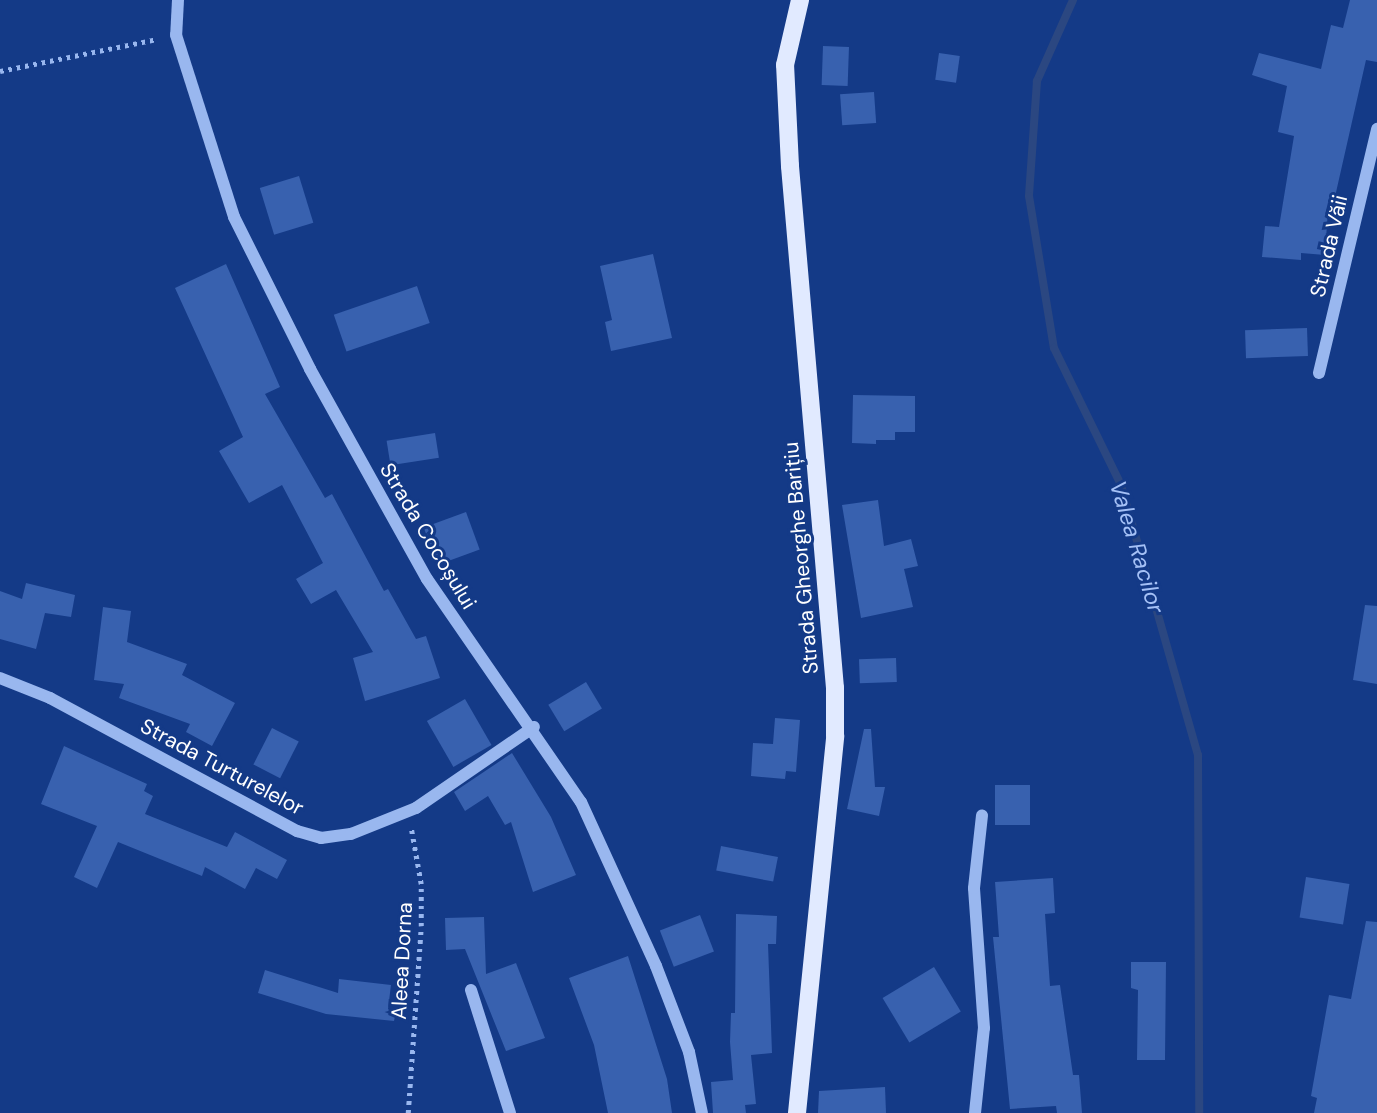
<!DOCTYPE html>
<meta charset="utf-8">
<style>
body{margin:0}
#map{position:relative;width:1377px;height:1113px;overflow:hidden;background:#143a87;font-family:"DM Sans",sans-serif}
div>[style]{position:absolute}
.stream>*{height:8px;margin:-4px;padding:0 4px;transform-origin:4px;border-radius:4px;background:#2b4781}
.building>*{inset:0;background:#3861af;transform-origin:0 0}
.path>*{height:4.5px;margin-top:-2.25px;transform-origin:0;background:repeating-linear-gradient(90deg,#99b7ef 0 3.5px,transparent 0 8.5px)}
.minor>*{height:12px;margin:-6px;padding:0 6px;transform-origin:6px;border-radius:6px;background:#99b7ef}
.major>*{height:18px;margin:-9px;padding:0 9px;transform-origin:9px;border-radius:9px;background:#e1eaff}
span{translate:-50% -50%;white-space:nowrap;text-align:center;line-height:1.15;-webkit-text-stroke:6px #143a87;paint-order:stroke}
.street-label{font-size:21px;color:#fff}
.water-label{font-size:23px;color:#a5c1f6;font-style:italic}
</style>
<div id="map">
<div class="stream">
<div style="left:1073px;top:0;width:89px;rotate:114deg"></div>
<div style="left:1037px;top:81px;width:115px;rotate:94deg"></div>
<div style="left:1029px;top:196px;width:154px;rotate:80.7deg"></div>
<div style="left:1054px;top:348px;width:153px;rotate:63.9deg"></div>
<div style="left:1121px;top:485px;width:281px;rotate:74.1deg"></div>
<div style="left:1198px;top:755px;width:358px;rotate:89.8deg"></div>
</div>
<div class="building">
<div style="clip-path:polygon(1350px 0,1377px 0,1377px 62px,1366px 60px,1332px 210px,1328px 209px,1325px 255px,1301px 253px,1301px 260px,1262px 257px,1265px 226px,1279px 227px,1294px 136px,1278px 132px,1287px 86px,1252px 75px,1259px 53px,1321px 69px,1331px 25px,1343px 28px)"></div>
<div style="left:823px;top:46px;width:26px;height:39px;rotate:2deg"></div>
<div style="left:939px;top:53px;width:21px;height:27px;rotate:8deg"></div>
<div style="left:874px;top:92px;width:31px;height:34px;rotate:86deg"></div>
<div style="left:299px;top:176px;width:49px;height:41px;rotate:73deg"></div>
<div style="clip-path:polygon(653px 254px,672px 338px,611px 351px,605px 322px,612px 320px,600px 266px)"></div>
<div style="clip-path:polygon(226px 264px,280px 387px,265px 394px,325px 498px,332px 494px,384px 591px,388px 589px,416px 639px,426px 636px,440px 678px,365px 701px,353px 658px,373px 652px,336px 590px,311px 604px,296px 579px,323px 563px,282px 485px,249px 503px,219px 451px,243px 437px,175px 288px)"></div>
<div style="left:417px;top:286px;width:39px;height:88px;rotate:71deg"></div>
<div style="left:1307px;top:328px;width:28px;height:62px;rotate:88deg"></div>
<div style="clip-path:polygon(853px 395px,915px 396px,915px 432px,895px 432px,895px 440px,876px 440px,876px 444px,852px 443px)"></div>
<div style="left:435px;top:433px;width:25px;height:49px;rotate:81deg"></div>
<div style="clip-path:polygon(878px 500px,884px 546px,911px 539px,918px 566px,904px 569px,913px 607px,861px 618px,842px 505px)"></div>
<div style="left:466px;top:512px;width:40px;height:45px;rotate:70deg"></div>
<div style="clip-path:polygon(26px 583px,75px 595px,71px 617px,45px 613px,36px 649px,0 639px,0 591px,22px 599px)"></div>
<div style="clip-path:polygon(1365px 605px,1377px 606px,1377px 684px,1353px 680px)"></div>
<div style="clip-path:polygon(103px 607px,131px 611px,127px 642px,187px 664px,182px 675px,235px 703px,212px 746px,186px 732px,190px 724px,119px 698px,124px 684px,94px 680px)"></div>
<div style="left:896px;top:658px;width:24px;height:37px;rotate:88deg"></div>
<div style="left:586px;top:682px;width:31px;height:44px;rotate:59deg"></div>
<div style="left:465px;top:699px;width:53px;height:44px;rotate:60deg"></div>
<div style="clip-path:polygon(775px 718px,800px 720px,796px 772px,786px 771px,785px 779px,751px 776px,753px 743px,773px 744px)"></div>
<div style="left:272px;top:728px;width:30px;height:41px;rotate:27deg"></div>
<div style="clip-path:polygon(864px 729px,871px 729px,875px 787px,885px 787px,879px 816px,847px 809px)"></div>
<div style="clip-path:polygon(64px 746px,147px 784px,144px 791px,153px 796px,145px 814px,227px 847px,235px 832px,287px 860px,277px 879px,256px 868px,245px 889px,205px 867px,202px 876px,118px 842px,97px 888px,74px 877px,97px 826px,41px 804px)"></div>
<div style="clip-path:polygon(512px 753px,551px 817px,576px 875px,533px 892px,511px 822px,505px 825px,488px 796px,465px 811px,454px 792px)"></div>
<div style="left:1030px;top:785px;width:40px;height:35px;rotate:90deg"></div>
<div style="left:721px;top:846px;width:58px;height:25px;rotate:11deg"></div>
<div style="left:1306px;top:877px;width:44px;height:41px;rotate:9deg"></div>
<div style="clip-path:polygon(1053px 878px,1055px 913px,1045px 914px,1050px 986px,1060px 985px,1073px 1075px,1079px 1075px,1082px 1113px,1057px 1113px,1056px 1106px,1010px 1109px,993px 937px,999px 937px,995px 882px)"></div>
<div style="clip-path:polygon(736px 914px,777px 916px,776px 944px,768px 944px,772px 1053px,751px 1055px,756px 1104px,745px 1105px,746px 1113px,713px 1113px,711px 1082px,733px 1080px,730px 1042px,731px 1013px,735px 1013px)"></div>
<div style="left:700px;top:915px;width:39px;height:43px;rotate:69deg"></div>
<div style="clip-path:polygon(484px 917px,486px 974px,516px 963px,545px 1038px,506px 1051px,465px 949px,446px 950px,445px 918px)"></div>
<div style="clip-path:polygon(1366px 921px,1377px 922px,1377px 1113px,1314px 1113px,1317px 1098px,1311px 1096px,1329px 995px,1351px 999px)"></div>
<div style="clip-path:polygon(628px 956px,667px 1079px,672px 1113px,608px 1113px,594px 1045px,569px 978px)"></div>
<div style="clip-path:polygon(1131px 962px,1166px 962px,1165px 1060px,1137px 1060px,1138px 990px,1131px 988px)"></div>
<div style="left:934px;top:967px;width:52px;height:60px;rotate:59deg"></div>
<div style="clip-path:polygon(265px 970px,338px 993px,339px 979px,391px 985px,388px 1009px,396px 1011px,394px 1021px,326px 1014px,258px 993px)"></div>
<div style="clip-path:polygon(885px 1087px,886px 1113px,818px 1113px,819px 1091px)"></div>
</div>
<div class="path">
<div style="left:0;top:71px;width:160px;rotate:-11.5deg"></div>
<div style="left:408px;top:1113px;width:187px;rotate:-86deg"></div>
<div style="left:421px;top:926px;width:42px;rotate:-90deg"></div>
<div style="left:421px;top:884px;width:57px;rotate:-100.1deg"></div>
</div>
<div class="minor">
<div style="left:178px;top:0;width:35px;rotate:93deg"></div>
<div style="left:176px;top:35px;width:191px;rotate:72.3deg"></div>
<div style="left:234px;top:217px;width:170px;rotate:63.4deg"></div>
<div style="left:310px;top:369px;width:240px;rotate:60.9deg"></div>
<div style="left:427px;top:579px;width:271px;rotate:55.4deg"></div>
<div style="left:581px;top:802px;width:180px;rotate:65.4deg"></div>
<div style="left:656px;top:966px;width:92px;rotate:69deg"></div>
<div style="left:689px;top:1052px;width:62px;rotate:78deg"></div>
<div style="left:1319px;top:373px;width:251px;rotate:-76.6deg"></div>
<div style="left:0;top:678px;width:54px;rotate:21.8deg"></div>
<div style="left:50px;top:698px;width:281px;rotate:28.3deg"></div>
<div style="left:297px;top:831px;width:25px;rotate:16deg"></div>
<div style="left:321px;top:838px;width:30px;rotate:-8deg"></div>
<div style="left:351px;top:834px;width:70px;rotate:-21.8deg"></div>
<div style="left:416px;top:808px;width:143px;rotate:-34.5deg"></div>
<div style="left:471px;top:990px;width:129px;rotate:72.4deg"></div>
<div style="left:975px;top:1113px;width:85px;rotate:-84deg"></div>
<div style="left:984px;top:1028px;width:140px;rotate:-94.1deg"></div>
<div style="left:974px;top:888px;width:73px;rotate:-83.7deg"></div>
</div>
<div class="major">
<div style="left:797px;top:1113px;width:379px;rotate:-84.2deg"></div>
<div style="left:835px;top:736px;width:48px;rotate:-90deg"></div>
<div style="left:835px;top:688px;width:524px;rotate:-94.93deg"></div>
<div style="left:790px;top:166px;width:101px;rotate:-92.8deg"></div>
<div style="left:785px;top:65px;width:67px;rotate:-77deg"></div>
</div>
<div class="street-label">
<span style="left:1329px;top:246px;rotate:-77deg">Strada Văii</span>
<span style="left:428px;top:536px;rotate:59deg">Strada Cocoșului</span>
<span style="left:801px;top:558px;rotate:-95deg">Strada Gheorghe Barițiu</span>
<span style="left:222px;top:767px;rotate:28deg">Strada Turturelelor</span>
<span style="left:402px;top:961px;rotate:-87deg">Aleea Dorna</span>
</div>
<div class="water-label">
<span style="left:1137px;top:547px;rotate:73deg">Valea Racilor</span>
</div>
</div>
